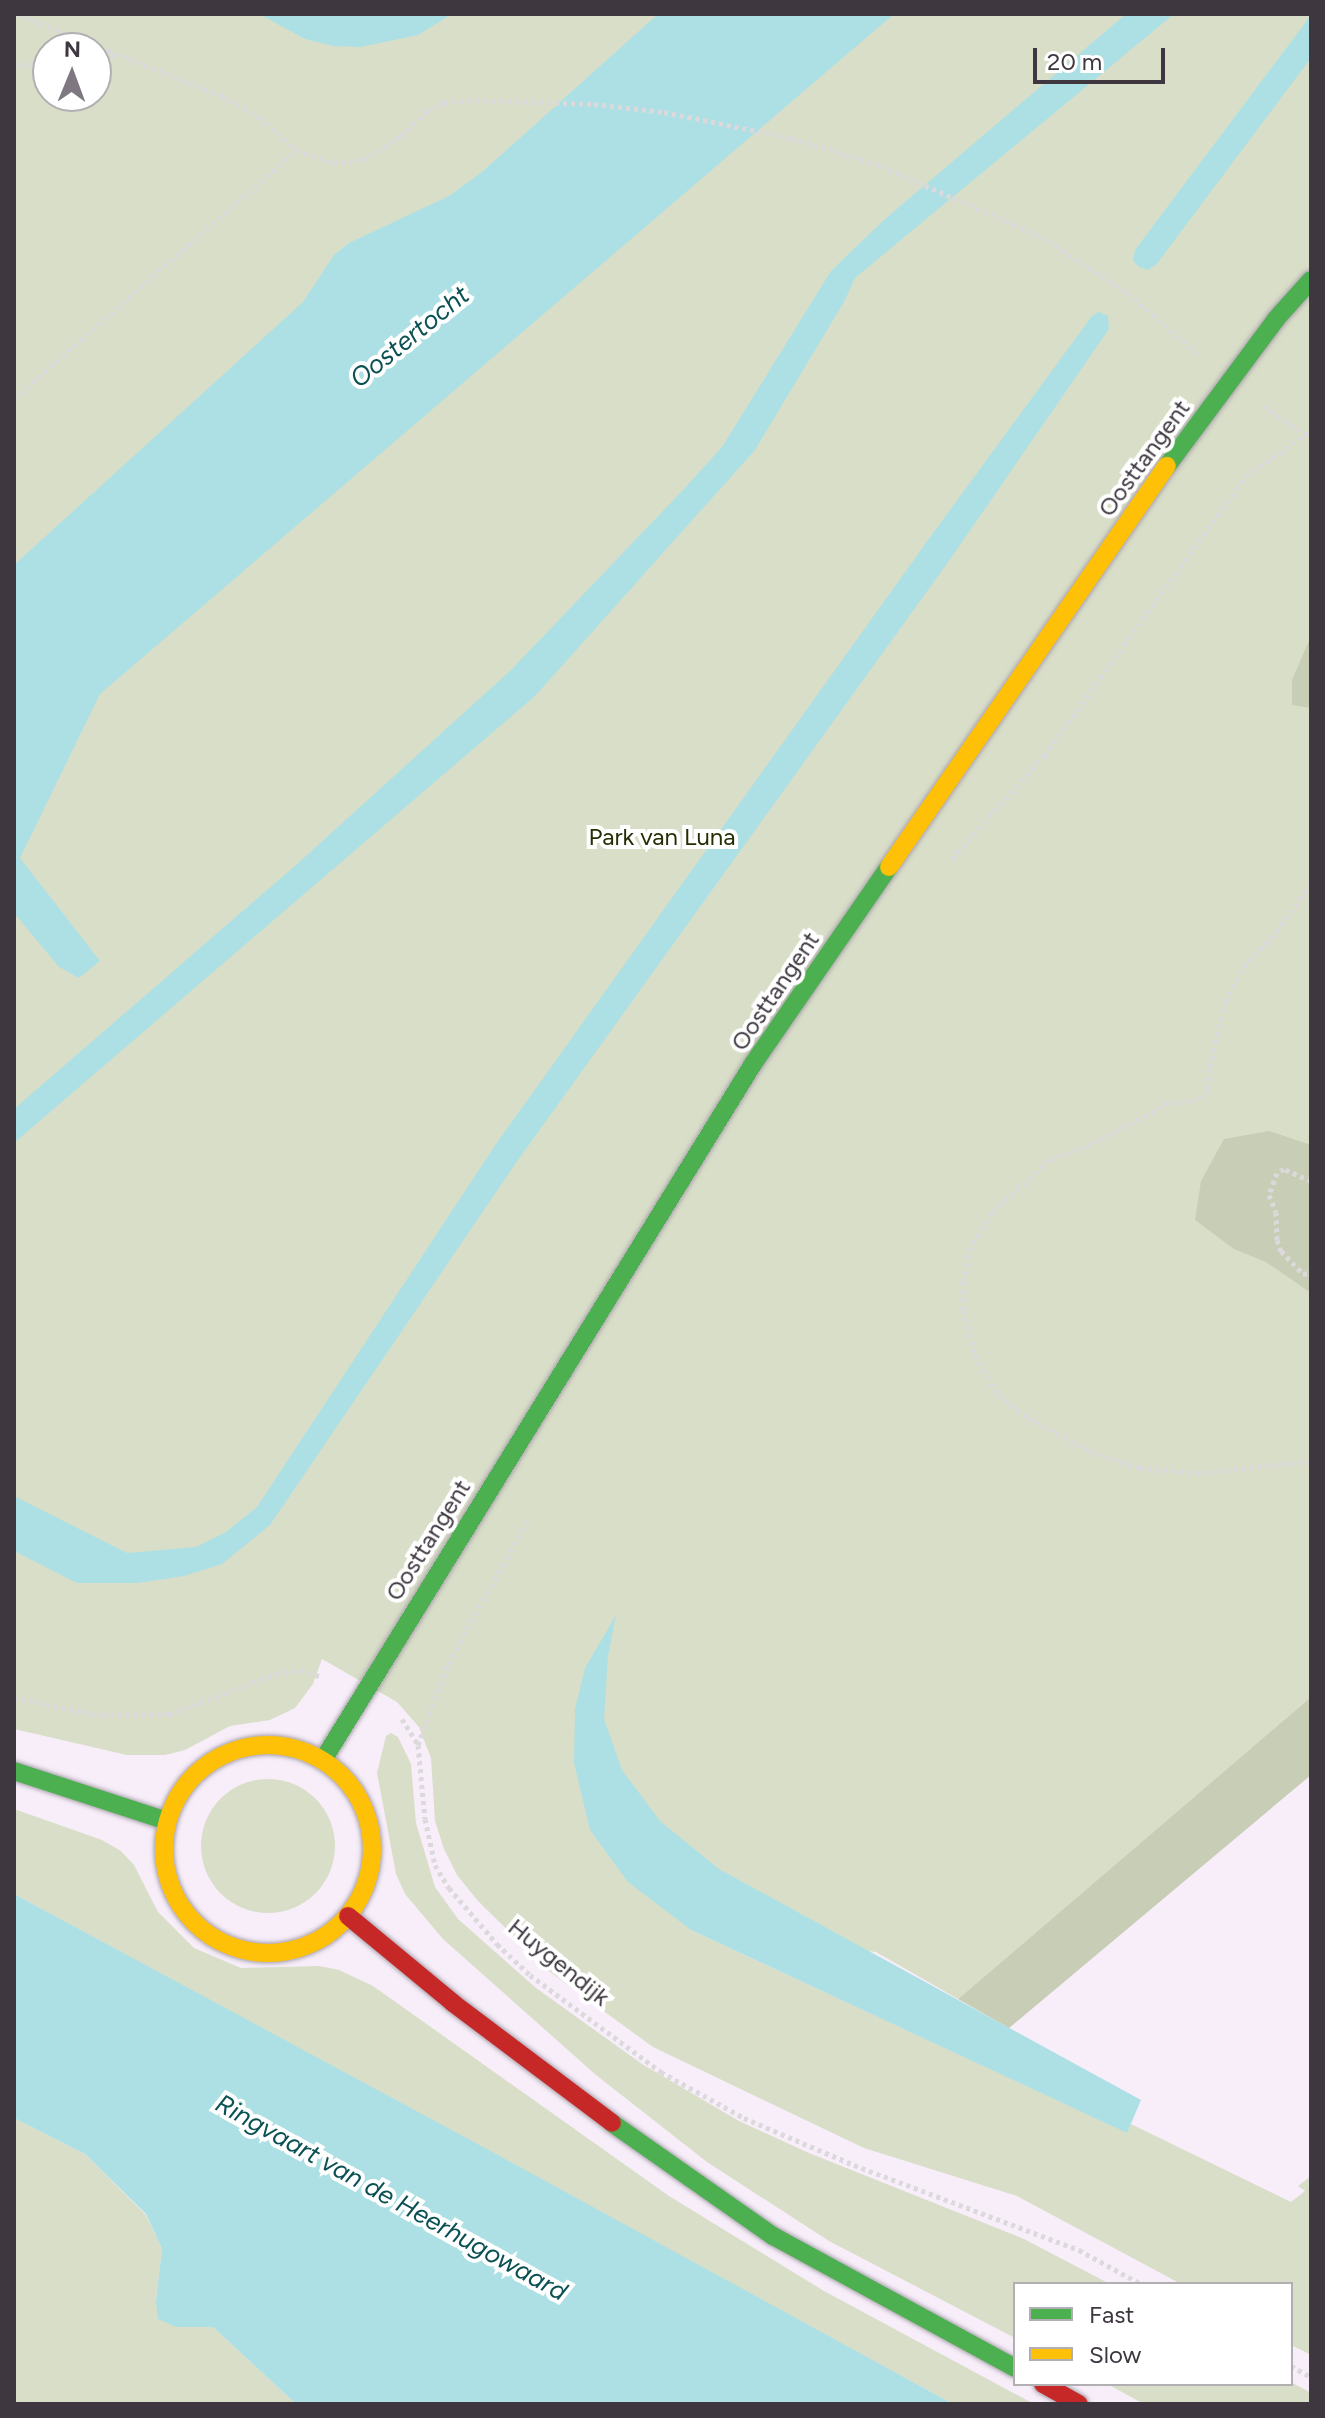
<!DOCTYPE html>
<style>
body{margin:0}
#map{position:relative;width:1325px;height:2418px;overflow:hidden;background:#f7eefa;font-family:Figtree,sans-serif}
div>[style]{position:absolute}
.green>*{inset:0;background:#d9dec8}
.round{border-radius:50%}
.forest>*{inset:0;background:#c8ceb5}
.water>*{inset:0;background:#ade0e4}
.path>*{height:5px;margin-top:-2.5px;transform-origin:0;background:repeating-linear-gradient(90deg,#dbd9db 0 4px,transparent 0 8px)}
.roads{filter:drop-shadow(0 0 2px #aba4ad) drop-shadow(0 0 2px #aba4ad)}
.fast>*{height:18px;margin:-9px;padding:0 9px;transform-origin:9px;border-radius:9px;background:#4caf50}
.slow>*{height:18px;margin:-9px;padding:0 9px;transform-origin:9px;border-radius:9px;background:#ffc107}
.slow>.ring{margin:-9px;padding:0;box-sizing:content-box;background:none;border:18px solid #ffc107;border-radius:50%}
.jam>*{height:18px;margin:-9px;padding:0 9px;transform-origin:9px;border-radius:9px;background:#c62828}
span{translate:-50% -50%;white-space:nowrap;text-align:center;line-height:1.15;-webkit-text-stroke:8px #fff;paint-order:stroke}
.street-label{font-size:24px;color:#3e3740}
.park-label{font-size:24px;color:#242e04}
.water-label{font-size:26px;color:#0b5153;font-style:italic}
.frame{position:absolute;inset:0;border:16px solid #3e3740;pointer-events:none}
.legend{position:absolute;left:1013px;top:2282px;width:280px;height:104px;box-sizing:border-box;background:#fff;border:2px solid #b2afb3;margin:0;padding:10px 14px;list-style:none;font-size:24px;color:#3e3740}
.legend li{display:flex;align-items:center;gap:16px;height:40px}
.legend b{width:40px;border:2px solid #b2afb3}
.north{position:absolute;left:32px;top:32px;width:80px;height:80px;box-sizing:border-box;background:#fff;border:2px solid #b2afb3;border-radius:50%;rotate:1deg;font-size:22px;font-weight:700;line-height:32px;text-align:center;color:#3e3740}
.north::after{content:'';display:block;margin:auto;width:28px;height:36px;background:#7f7781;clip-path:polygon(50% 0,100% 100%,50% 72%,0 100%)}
.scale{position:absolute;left:1033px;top:48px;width:132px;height:36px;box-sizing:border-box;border:4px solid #3e3740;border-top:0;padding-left:10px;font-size:24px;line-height:28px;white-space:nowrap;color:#3e3740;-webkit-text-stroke:6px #fff;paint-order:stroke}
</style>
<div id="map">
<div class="green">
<div style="clip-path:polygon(evenodd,14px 14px,1311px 14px,1311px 1697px,958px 1999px,876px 1952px,691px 1930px,1126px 2132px,1131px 2124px,1291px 2202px,1305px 2191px,1298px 2186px,1311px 2176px,1311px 2355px,1291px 2345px,1291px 2284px,1181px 2284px,1017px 2196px,864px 2148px,653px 2047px,550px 1972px,478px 1901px,457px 1875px,444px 1849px,435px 1821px,431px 1758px,419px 1727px,397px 1702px,322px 1659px,313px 1684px,295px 1708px,270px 1720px,230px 1726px,185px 1750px,165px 1755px,127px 1755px,14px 1729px,14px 14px,48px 48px,96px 48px,96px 96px,48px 96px,48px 48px)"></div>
<div style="clip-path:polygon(391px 1733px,398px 1737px,411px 1764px,416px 1823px,435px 1887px,458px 1919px,536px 1988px,642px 2064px,739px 2121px,809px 2153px,1024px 2239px,1110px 2284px,1015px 2284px,1015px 2338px,829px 2241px,707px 2162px,596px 2075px,443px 1939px,405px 1894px,396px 1874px,377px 1773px,386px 1736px)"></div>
<div class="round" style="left:201px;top:1779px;width:134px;height:134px"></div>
<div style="clip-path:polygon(14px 1809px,102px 1840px,121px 1851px,134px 1865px,158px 1912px,194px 1948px,241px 1968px,320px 1966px,339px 1970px,373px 1986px,669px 2196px,824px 2291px,1034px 2404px,953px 2404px,14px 1894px)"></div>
<div style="clip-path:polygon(14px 2118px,85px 2154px,146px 2215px,162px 2249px,156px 2301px,177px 2327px,213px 2327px,296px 2404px,14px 2404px)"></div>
<div style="clip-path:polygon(1291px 2382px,1311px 2393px,1311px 2404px,1144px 2404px,1107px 2384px)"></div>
</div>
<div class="forest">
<div style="clip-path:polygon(1311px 636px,1311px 708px,1292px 705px,1292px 680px)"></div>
<div style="clip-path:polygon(1269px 1131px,1311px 1145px,1311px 1293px,1266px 1262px,1234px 1249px,1195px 1220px,1201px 1181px,1224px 1139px)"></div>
<div style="clip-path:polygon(1311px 1697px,1311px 1775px,1009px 2028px,958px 1999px)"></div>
</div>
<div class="water">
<div style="clip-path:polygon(259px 14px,452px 14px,418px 35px,361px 47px,333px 46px,305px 39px)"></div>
<div style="clip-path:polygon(658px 14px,894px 14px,100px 694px,20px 858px,100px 961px,79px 978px,59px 967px,14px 913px,14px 565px,303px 302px,334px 255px,349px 243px,449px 196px,482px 172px)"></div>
<div style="clip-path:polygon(1126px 14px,1174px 14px,855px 278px,844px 302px,755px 450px,535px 696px,14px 1143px,14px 1109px,296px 865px,511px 670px,684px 489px,722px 447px,831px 271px,885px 219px)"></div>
<div style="clip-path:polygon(1311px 15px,1311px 58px,1156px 265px,1148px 270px,1139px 267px,1133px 261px,1135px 250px)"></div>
<div style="clip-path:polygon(1099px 312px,1108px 316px,1109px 329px,951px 558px,518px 1160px,270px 1525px,222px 1564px,184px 1576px,138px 1583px,77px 1583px,14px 1551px,14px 1496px,127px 1553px,196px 1547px,226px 1532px,257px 1507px,496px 1144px,928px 540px,1092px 316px)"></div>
<div style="clip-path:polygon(616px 1615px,608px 1656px,604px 1719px,622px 1770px,660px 1821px,719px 1869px,1141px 2100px,1127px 2133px,691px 1930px,628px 1882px,590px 1830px,574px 1763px,575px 1709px,585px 1668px)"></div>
<div style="clip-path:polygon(14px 1894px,485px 2148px,953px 2404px,296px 2404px,213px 2327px,176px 2327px,158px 2319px,156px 2301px,162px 2249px,146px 2214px,85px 2154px,14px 2118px)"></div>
</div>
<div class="path">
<div style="left:18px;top:14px;width:220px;rotate:21.9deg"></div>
<div style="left:222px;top:96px;width:43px;rotate:29.6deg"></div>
<div style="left:259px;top:117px;width:50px;rotate:41.7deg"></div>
<div style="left:296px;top:150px;width:39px;rotate:19deg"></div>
<div style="left:333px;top:163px;width:30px;rotate:-6deg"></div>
<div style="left:363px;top:160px;width:45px;rotate:-32.3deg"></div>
<div style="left:401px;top:136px;width:36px;rotate:-44deg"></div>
<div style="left:427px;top:111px;width:19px;rotate:-25deg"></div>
<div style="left:444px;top:103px;width:23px;rotate:-7deg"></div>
<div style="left:467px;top:100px;width:127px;rotate:1.8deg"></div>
<div style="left:594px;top:104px;width:70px;rotate:6.5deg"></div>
<div style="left:664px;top:112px;width:130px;rotate:11.6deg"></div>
<div style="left:791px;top:138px;width:94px;rotate:17.3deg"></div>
<div style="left:881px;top:166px;width:175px;rotate:23.9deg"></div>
<div style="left:1041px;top:237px;width:103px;rotate:32.8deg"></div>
<div style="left:1128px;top:293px;width:91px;rotate:41.4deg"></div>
<div style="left:96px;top:58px;width:23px;rotate:-7deg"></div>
<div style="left:14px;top:66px;width:34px;rotate:-5deg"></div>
<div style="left:14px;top:399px;width:376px;rotate:-41.4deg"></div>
<div style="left:1264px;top:406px;width:57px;rotate:34.2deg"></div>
<div style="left:952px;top:859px;width:138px;rotate:-48.2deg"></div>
<div style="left:1044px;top:756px;width:345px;rotate:-54.2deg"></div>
<div style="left:1246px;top:476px;width:79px;rotate:-34.7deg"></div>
<div style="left:1311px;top:883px;width:65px;rotate:124.9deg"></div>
<div style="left:1274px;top:936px;width:39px;rotate:136deg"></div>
<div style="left:1246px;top:963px;width:43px;rotate:117.8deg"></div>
<div style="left:1226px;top:1001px;width:70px;rotate:104deg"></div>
<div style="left:1209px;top:1069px;width:22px;rotate:93deg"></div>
<div style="left:1208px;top:1091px;width:17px;rotate:147deg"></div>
<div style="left:1194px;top:1100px;width:26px;rotate:173deg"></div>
<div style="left:1168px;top:1103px;width:86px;rotate:151.7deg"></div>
<div style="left:1092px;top:1144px;width:46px;rotate:159.6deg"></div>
<div style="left:1049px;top:1160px;width:78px;rotate:137.1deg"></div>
<div style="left:992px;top:1213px;width:40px;rotate:122deg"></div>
<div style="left:971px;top:1247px;width:36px;rotate:103deg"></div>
<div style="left:963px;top:1282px;width:28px;rotate:90deg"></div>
<div style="left:963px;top:1310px;width:47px;rotate:75.1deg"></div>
<div style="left:975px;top:1355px;width:46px;rotate:60.1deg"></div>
<div style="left:998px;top:1395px;width:38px;rotate:37deg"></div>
<div style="left:1028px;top:1418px;width:70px;rotate:28deg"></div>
<div style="left:1090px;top:1451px;width:52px;rotate:19.1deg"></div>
<div style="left:1139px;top:1468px;width:63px;rotate:4.5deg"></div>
<div style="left:1202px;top:1473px;width:110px;rotate:-6.3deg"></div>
<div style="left:1311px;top:1181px;width:30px;rotate:-156deg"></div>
<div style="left:1284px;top:1169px;width:8px;rotate:150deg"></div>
<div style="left:1277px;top:1173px;width:23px;rotate:110deg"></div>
<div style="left:1269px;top:1195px;width:18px;rotate:68deg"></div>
<div style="left:1276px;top:1212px;width:28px;rotate:88deg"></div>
<div style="left:1277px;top:1240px;width:12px;rotate:70deg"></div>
<div style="left:1281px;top:1251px;width:32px;rotate:46deg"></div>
<div style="left:1303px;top:1274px;width:8px;rotate:-7deg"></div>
<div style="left:14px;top:1698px;width:89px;rotate:11.1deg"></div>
<div style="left:101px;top:1715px;width:69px;rotate:-0.8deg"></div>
<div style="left:170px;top:1714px;width:113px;rotate:-20.7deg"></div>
<div style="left:276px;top:1674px;width:24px;rotate:-9deg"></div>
<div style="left:300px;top:1670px;width:23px;rotate:18deg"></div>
<div style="left:402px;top:1719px;width:31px;rotate:58deg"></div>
<div style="left:418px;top:1745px;width:74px;rotate:84.6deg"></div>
<div style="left:425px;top:1819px;width:47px;rotate:77.7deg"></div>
<div style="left:435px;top:1865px;width:27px;rotate:59deg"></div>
<div style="left:449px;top:1888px;width:74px;rotate:49.4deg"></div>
<div style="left:497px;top:1944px;width:45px;rotate:43.2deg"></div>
<div style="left:530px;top:1975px;width:163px;rotate:36.5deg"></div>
<div style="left:661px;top:2072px;width:95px;rotate:29deg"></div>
<div style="left:744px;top:2118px;width:120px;rotate:23.1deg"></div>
<div style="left:854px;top:2165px;width:241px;rotate:20.7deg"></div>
<div style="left:1079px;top:2250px;width:71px;rotate:28.7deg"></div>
<div style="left:418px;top:1745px;width:86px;rotate:-69.7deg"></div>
<div style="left:448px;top:1664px;width:169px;rotate:-61deg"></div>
<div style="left:1291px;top:2366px;width:23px;rotate:29deg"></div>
</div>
<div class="roads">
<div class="fast">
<div style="left:1167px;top:466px;width:183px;rotate:-53.4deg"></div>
<div style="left:1276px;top:319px;width:52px;rotate:-48.1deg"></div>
<div style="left:323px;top:1760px;width:818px;rotate:-58.29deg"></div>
<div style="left:753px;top:1064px;width:239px;rotate:-55.4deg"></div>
<div style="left:14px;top:1771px;width:161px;rotate:18.1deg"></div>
<div style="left:612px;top:2123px;width:197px;rotate:35.1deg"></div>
<div style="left:773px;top:2236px;width:276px;rotate:28.6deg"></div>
</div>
<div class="slow">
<div style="left:889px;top:867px;width:488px;rotate:-55.3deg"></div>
<div class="ring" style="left:164px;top:1745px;width:190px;height:190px"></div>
</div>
<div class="jam">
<div style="left:348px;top:1916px;width:136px;rotate:39.6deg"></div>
<div style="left:453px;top:2003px;width:199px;rotate:37deg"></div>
<div style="left:1043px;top:2384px;width:41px;rotate:29.1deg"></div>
</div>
</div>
<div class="street-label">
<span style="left:1144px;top:458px;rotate:-54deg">Oosttangent</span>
<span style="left:775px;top:991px;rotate:-56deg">Oosttangent</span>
<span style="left:428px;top:1540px;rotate:-58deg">Oosttangent</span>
<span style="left:559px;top:1962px;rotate:39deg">Huygendijk</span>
</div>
<div class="park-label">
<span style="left:662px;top:837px">Park van Luna</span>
</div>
<div class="water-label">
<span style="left:410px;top:337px;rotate:-39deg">Oostertocht</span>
<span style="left:391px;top:2198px;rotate:29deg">Ringvaart van de Heerhugowaard</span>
</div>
<div class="frame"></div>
<ul class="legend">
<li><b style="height:10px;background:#4caf50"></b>Fast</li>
<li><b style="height:10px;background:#ffc107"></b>Slow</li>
</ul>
<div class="north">N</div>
<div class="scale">20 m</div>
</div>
